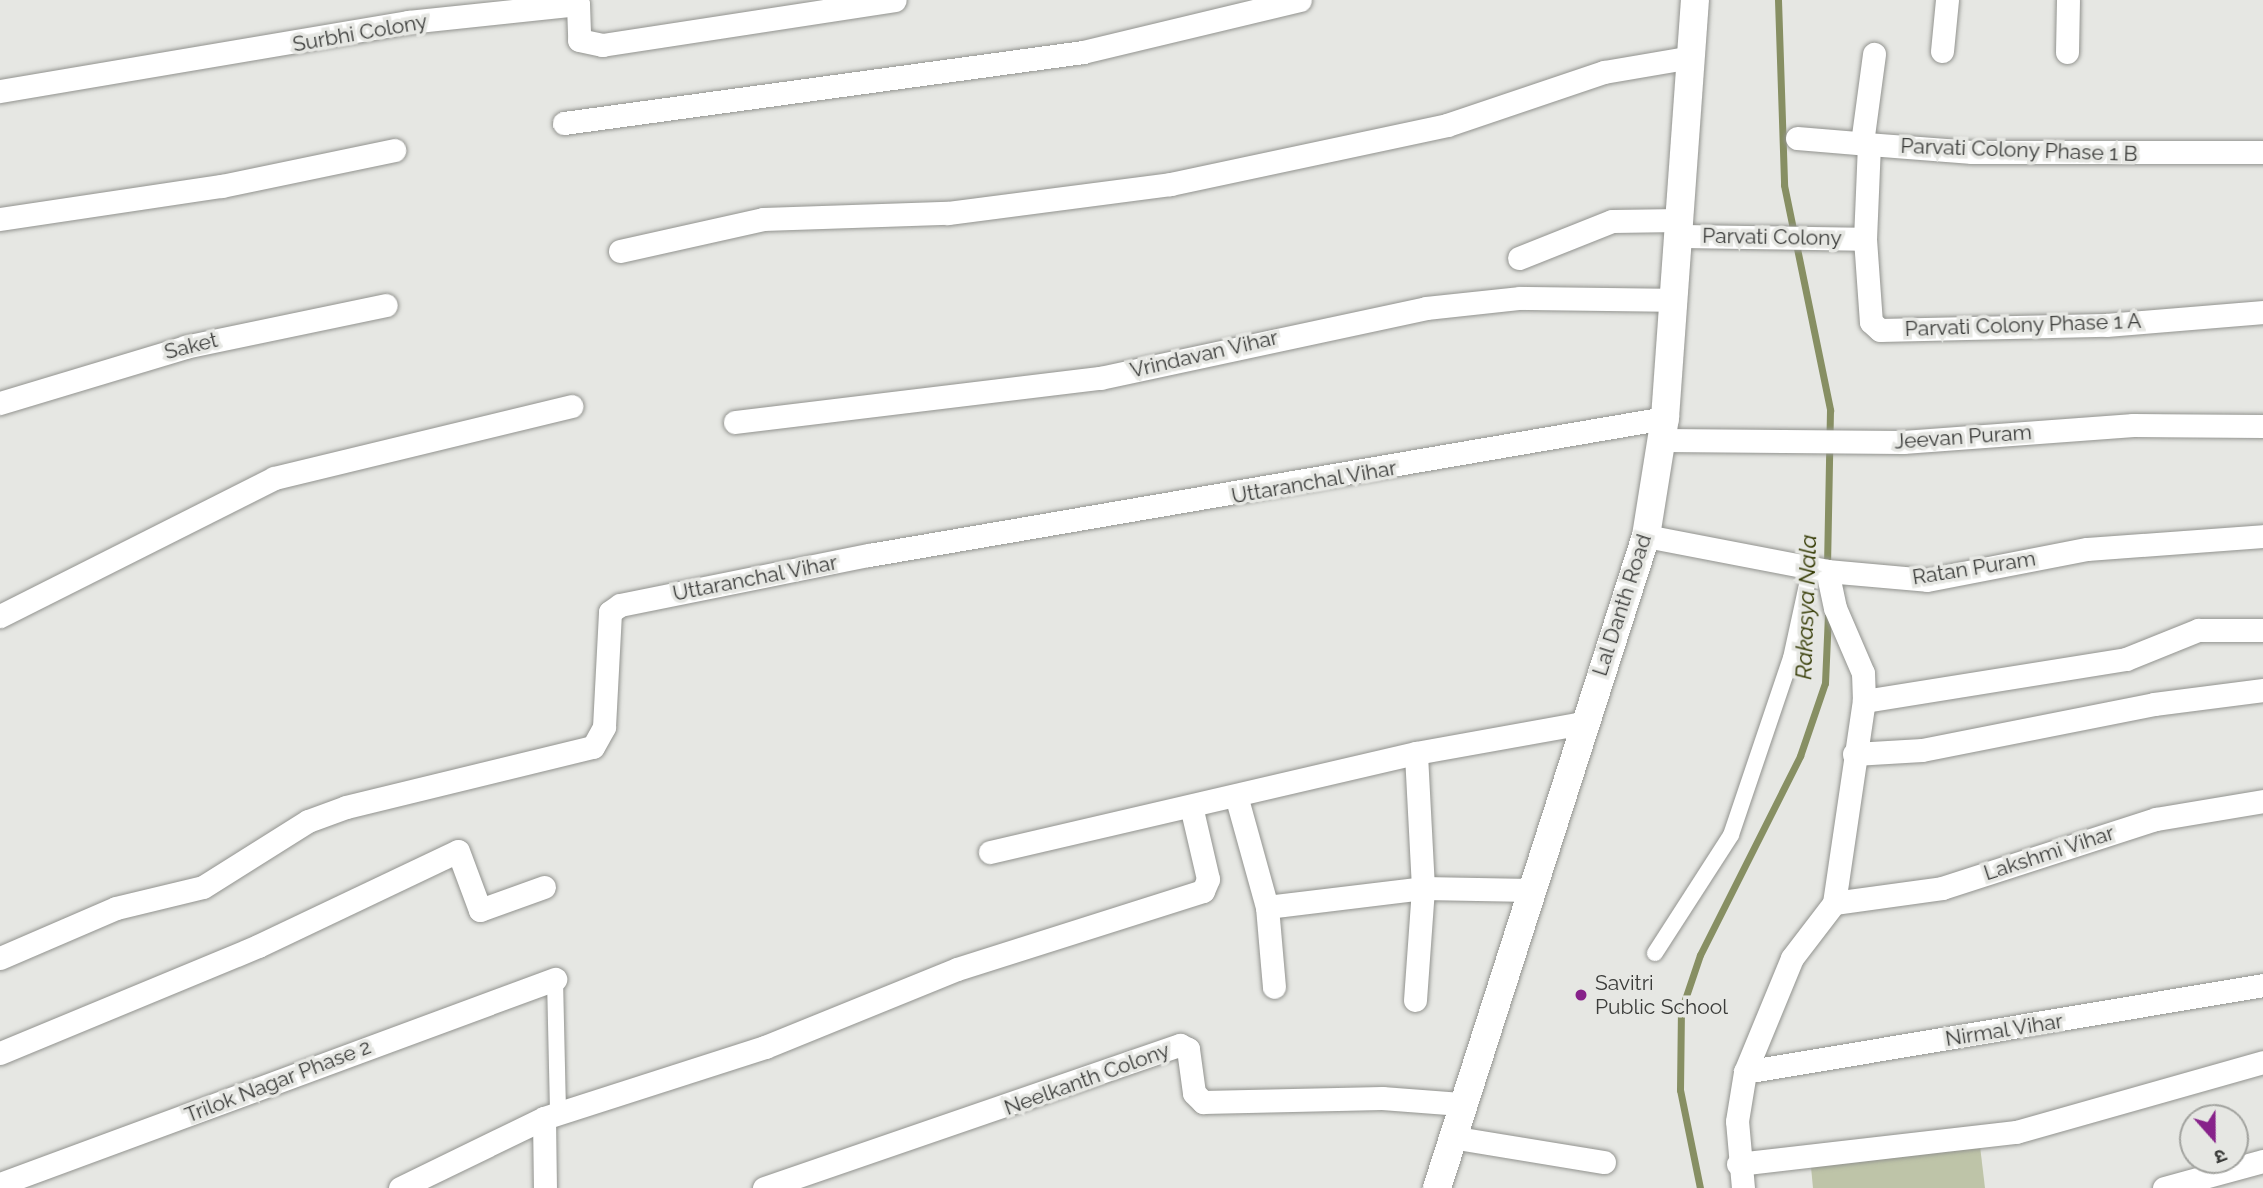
<!DOCTYPE html>
<meta charset="utf-8">
<style>
body{margin:0}
#map{position:relative;width:2263px;height:1188px;overflow:hidden;background:#e6e7e3;font-family:Raleway,"Noto Sans Devanagari",sans-serif}
div>[style]{position:absolute}
.green>*{inset:0;background:#bec4a8}
.stream>*{height:7px;margin:-3.5px;padding:0 3.5px;transform-origin:3.5px;border-radius:3.5px;background:#878f63}
.roads{filter:drop-shadow(0 0 2px #92938f) drop-shadow(0 0 2px #92938f)}
.pedestrian>*{height:16px;margin:-8px;padding:0 8px;transform-origin:8px;border-radius:8px;background:#fff}
.minor>*{height:23px;margin:-11.5px;padding:0 11.5px;transform-origin:11.5px;border-radius:11.5px;background:#fff}
.tertiary>*{height:28px;margin:-14px;padding:0 14px;transform-origin:14px;border-radius:14px;background:#fff}
.dots>*{width:19px;height:19px;translate:-50% -50%;box-sizing:border-box;border:4px solid #e6e7e3;border-radius:50%}
span{translate:-50% -50%;white-space:nowrap;text-align:center;line-height:1.15;-webkit-text-stroke:7px #e6e7e3;paint-order:stroke}
.street-label{font-size:21px;color:#3b3c3a}
.poi-label{font-size:21px;color:#3b3c3a}
.left{translate:0 -50%;text-align:left}
.water-label{font-size:23px;color:#323801;font-style:italic}
.north{position:absolute;left:2179px;top:1104px;width:70px;height:70px;box-sizing:border-box;background:#e6e7e3;border:2px solid #a2a39f;border-radius:50%;rotate:159deg;font-size:19px;font-weight:700;line-height:28px;text-align:center;color:#3b3c3a}
.north::after{content:'';display:block;margin:auto;width:24px;height:32px;background:#87228a;clip-path:polygon(50% 0,100% 100%,50% 72%,0 100%)}
</style>
<div id="map">
<div class="green">
<div style="clip-path:polygon(1980px 1146px,1985px 1188px,1813px 1188px,1811px 1167px)"></div>
</div>
<div class="stream">
<div style="left:1778px;top:0;width:185px;rotate:88.1deg"></div>
<div style="left:1784px;top:185px;width:230px;rotate:78.4deg"></div>
<div style="left:1830px;top:410px;width:156px;rotate:91.1deg"></div>
<div style="left:1700px;top:1188px;width:100px;rotate:-101.5deg"></div>
<div style="left:1680px;top:1090px;width:79px;rotate:-89.3deg"></div>
<div style="left:1681px;top:1011px;width:59px;rotate:-71.3deg"></div>
<div style="left:1700px;top:955px;width:223px;rotate:-63.3deg"></div>
<div style="left:1800px;top:756px;width:77px;rotate:-71.1deg"></div>
<div style="left:1825px;top:683px;width:70px;rotate:-87.5deg"></div>
</div>
<div class="roads">
<div class="pedestrian">
<div style="left:1655px;top:953px;width:140px;rotate:-57.2deg"></div>
<div style="left:1731px;top:835px;width:187px;rotate:-71.3deg"></div>
<div style="left:1791px;top:658px;width:80px;rotate:-77.7deg"></div>
<div style="left:1808px;top:580px;width:15px;rotate:-113deg"></div>
<div style="left:555px;top:979px;width:134px;rotate:88.7deg"></div>
</div>
<div class="minor">
<div style="left:1942px;top:51px;width:51px;rotate:-84.4deg"></div>
<div style="left:2067px;top:52px;width:52px;rotate:-88.9deg"></div>
<div style="left:0;top:91px;width:414px;rotate:-9.6deg"></div>
<div style="left:408px;top:22px;width:171px;rotate:-6deg"></div>
<div style="left:578px;top:4px;width:36px;rotate:88deg"></div>
<div style="left:579px;top:40px;width:24px;rotate:12deg"></div>
<div style="left:602px;top:45px;width:296px;rotate:-8.7deg"></div>
<div style="left:564px;top:123px;width:524px;rotate:-7.79deg"></div>
<div style="left:1083px;top:52px;width:223px;rotate:-13.5deg"></div>
<div style="left:1797px;top:138px;width:72px;rotate:4.8deg"></div>
<div style="left:1862px;top:143px;width:90px;rotate:-82.3deg"></div>
<div style="left:2263px;top:152px;width:291px;rotate:180deg"></div>
<div style="left:1972px;top:152px;width:103px;rotate:-175.6deg"></div>
<div style="left:1869px;top:144px;width:95px;rotate:92.4deg"></div>
<div style="left:1865px;top:239px;width:83px;rotate:85.9deg"></div>
<div style="left:1871px;top:322px;width:12px;rotate:42deg"></div>
<div style="left:1880px;top:330px;width:226px;rotate:-1.3deg"></div>
<div style="left:2106px;top:325px;width:158px;rotate:-4.7deg"></div>
<div style="left:0;top:219px;width:224px;rotate:-8.5deg"></div>
<div style="left:222px;top:186px;width:176px;rotate:-11.8deg"></div>
<div style="left:1678px;top:236px;width:187px;rotate:0.9deg"></div>
<div style="left:620px;top:251px;width:147px;rotate:-12.6deg"></div>
<div style="left:763px;top:219px;width:185px;rotate:-1.9deg"></div>
<div style="left:948px;top:213px;width:224px;rotate:-7.4deg"></div>
<div style="left:1170px;top:184px;width:283px;rotate:-12deg"></div>
<div style="left:1447px;top:125px;width:166px;rotate:-18.7deg"></div>
<div style="left:1604px;top:72px;width:89px;rotate:-9.7deg"></div>
<div style="left:1519px;top:258px;width:100px;rotate:-21.7deg"></div>
<div style="left:1612px;top:221px;width:68px;rotate:-0.8deg"></div>
<div style="left:0;top:403px;width:193px;rotate:-16.8deg"></div>
<div style="left:185px;top:347px;width:205px;rotate:-11.8deg"></div>
<div style="left:735px;top:422px;width:368px;rotate:-6.9deg"></div>
<div style="left:1100px;top:378px;width:333px;rotate:-12.1deg"></div>
<div style="left:1426px;top:308px;width:95px;rotate:-6.1deg"></div>
<div style="left:1520px;top:298px;width:153px;rotate:0.7deg"></div>
<div style="left:1663px;top:440px;width:240px;rotate:0.5deg"></div>
<div style="left:1903px;top:442px;width:231px;rotate:-4.2deg"></div>
<div style="left:2133px;top:425px;width:130px;rotate:0.4deg"></div>
<div style="left:1646px;top:536px;width:184px;rotate:10.9deg"></div>
<div style="left:1827px;top:571px;width:100px;rotate:5.1deg"></div>
<div style="left:1927px;top:580px;width:163px;rotate:-11deg"></div>
<div style="left:2087px;top:549px;width:176px;rotate:-4.2deg"></div>
<div style="left:0;top:616px;width:307px;rotate:-26.7deg"></div>
<div style="left:274px;top:478px;width:306px;rotate:-13.6deg"></div>
<div style="left:1864px;top:701px;width:265px;rotate:-9.1deg"></div>
<div style="left:2126px;top:659px;width:78px;rotate:-21.9deg"></div>
<div style="left:2198px;top:630px;width:65px"></div>
<div style="left:1854px;top:754px;width:68px;rotate:-3.4deg"></div>
<div style="left:1922px;top:750px;width:237px;rotate:-11.2deg"></div>
<div style="left:2154px;top:704px;width:110px;rotate:-7.3deg"></div>
<div style="left:1237px;top:799px;width:112px;rotate:74.5deg"></div>
<div style="left:1267px;top:907px;width:157px;rotate:-6.9deg"></div>
<div style="left:1423px;top:888px;width:108px;rotate:1.1deg"></div>
<div style="left:990px;top:852px;width:437px;rotate:-13.1deg"></div>
<div style="left:1416px;top:753px;width:170px;rotate:-10.2deg"></div>
<div style="left:1834px;top:903px;width:109px;rotate:-7.9deg"></div>
<div style="left:1942px;top:888px;width:225px;rotate:-17.9deg"></div>
<div style="left:2156px;top:819px;width:109px;rotate:-9.5deg"></div>
<div style="left:1267px;top:907px;width:80px;rotate:85deg"></div>
<div style="left:0;top:958px;width:126px;rotate:-23.3deg"></div>
<div style="left:116px;top:908px;width:89px;rotate:-13.6deg"></div>
<div style="left:203px;top:887px;width:124px;rotate:-32.2deg"></div>
<div style="left:308px;top:821px;width:40px;rotate:-20.2deg"></div>
<div style="left:346px;top:807px;width:254px;rotate:-13.7deg"></div>
<div style="left:593px;top:747px;width:23px;rotate:-61deg"></div>
<div style="left:604px;top:727px;width:115px;rotate:-87deg"></div>
<div style="left:610px;top:612px;width:12px;rotate:-35deg"></div>
<div style="left:620px;top:605px;width:254px;rotate:-11.4deg"></div>
<div style="left:869px;top:555px;width:808px;rotate:-9.77deg"></div>
<div style="left:1415px;top:1000px;width:112px;rotate:-85.9deg"></div>
<div style="left:1423px;top:888px;width:135px;rotate:-93deg"></div>
<div style="left:0;top:1053px;width:279px;rotate:-22.5deg"></div>
<div style="left:258px;top:946px;width:221px;rotate:-25.4deg"></div>
<div style="left:458px;top:851px;width:63px;rotate:69.6deg"></div>
<div style="left:480px;top:910px;width:68px;rotate:-19.8deg"></div>
<div style="left:1745px;top:1072px;width:525px;rotate:-9.53deg"></div>
<div style="left:544px;top:1118px;width:70px;rotate:89.2deg"></div>
<div style="left:1451px;top:1137px;width:155px;rotate:9.3deg"></div>
<div style="left:1738px;top:1164px;width:280px;rotate:-6.6deg"></div>
<div style="left:2016px;top:1132px;width:257px;rotate:-15.8deg"></div>
<div style="left:0;top:1184px;width:592px;rotate:-20.27deg"></div>
<div style="left:400px;top:1188px;width:160px;rotate:-25.9deg"></div>
<div style="left:544px;top:1118px;width:232px;rotate:-17.8deg"></div>
<div style="left:765px;top:1047px;width:207px;rotate:-22.1deg"></div>
<div style="left:957px;top:969px;width:258px;rotate:-17.6deg"></div>
<div style="left:1203px;top:891px;width:13px;rotate:-67deg"></div>
<div style="left:1208px;top:879px;width:71px;rotate:-103.1deg"></div>
<div style="left:764px;top:1188px;width:440px;rotate:-19deg"></div>
<div style="left:1180px;top:1045px;width:9px;rotate:27deg"></div>
<div style="left:1188px;top:1049px;width:44px;rotate:82.2deg"></div>
<div style="left:1194px;top:1093px;width:13px;rotate:45deg"></div>
<div style="left:1203px;top:1102px;width:179px;rotate:-1.3deg"></div>
<div style="left:1382px;top:1098px;width:79px;rotate:4.3deg"></div>
<div style="left:1743px;top:1188px;width:67px;rotate:-95.1deg"></div>
<div style="left:1737px;top:1121px;width:50px;rotate:-80.7deg"></div>
<div style="left:1745px;top:1072px;width:123px;rotate:-67.6deg"></div>
<div style="left:1792px;top:958px;width:69px;rotate:-52.6deg"></div>
<div style="left:1834px;top:903px;width:204px;rotate:-81.6deg"></div>
<div style="left:1864px;top:701px;width:28px;rotate:-92deg"></div>
<div style="left:1863px;top:673px;width:71px;rotate:-113.3deg"></div>
<div style="left:1835px;top:608px;width:38px;rotate:-102deg"></div>
<div style="left:2164px;top:1188px;width:103px;rotate:-15.3deg"></div>
</div>
<div class="tertiary">
<div style="left:1437px;top:1188px;width:685px;rotate:-72.23deg"></div>
<div style="left:1646px;top:536px;width:120px;rotate:-80.9deg"></div>
<div style="left:1665px;top:418px;width:419px;rotate:-85.9deg"></div>
</div>
</div>
<div class="dots">
<div style="left:1581px;top:995px;background:#87228a"></div>
</div>
<div class="street-label">
<span style="left:360px;top:33px;rotate:-10deg">Surbhi Colony</span>
<span style="left:2019px;top:150px;rotate:2deg">Parvati Colony Phase 1 B</span>
<span style="left:1772px;top:237px;rotate:1deg">Parvati Colony</span>
<span style="left:2023px;top:325px;rotate:-2deg">Parvati Colony Phase 1 A</span>
<span style="left:191px;top:346px;rotate:-14deg">Saket</span>
<span style="left:1204px;top:354px;rotate:-13deg">Vrindavan Vihar</span>
<span style="left:1963px;top:437px;rotate:-4deg">Jeevan Puram</span>
<span style="left:1314px;top:482px;rotate:-10deg">Uttaranchal Vihar</span>
<span style="left:1974px;top:568px;rotate:-9deg">Ratan Puram</span>
<span style="left:755px;top:578px;rotate:-11deg">Uttaranchal Vihar</span>
<span style="left:1622px;top:605px;rotate:-72deg">Lal Danth Road</span>
<span style="left:2049px;top:853px;rotate:-18deg">Lakshmi Vihar</span>
<span style="left:2004px;top:1030px;rotate:-9deg">Nirmal Vihar</span>
<span style="left:1087px;top:1079px;rotate:-20deg">Neelkanth Colony</span>
<span style="left:278px;top:1081px;rotate:-21deg">Trilok Nagar Phase 2</span>
</div>
<div class="poi-label">
<span class="left" style="left:1595px;top:995px">Savitri<br>Public School</span>
</div>
<div class="water-label">
<span style="left:1806px;top:607px;rotate:-88deg">Rakasya Nala</span>
</div>
<div class="north">उ</div>
</div>
